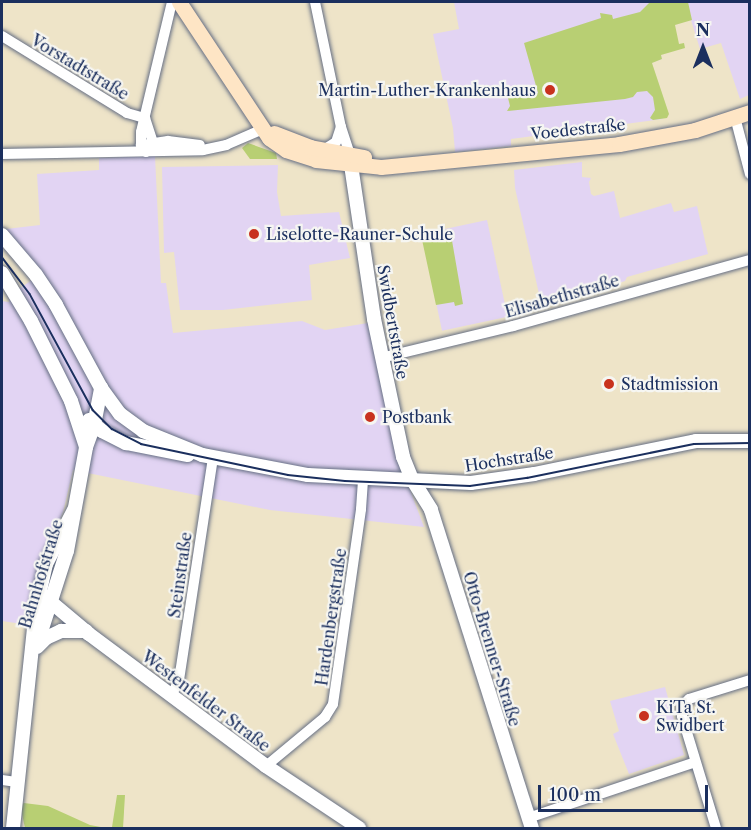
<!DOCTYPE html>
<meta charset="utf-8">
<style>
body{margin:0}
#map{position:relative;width:751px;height:830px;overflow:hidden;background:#eee4c8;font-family:"Libre Caslon Text",serif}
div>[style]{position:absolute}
.built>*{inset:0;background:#e2d4f3;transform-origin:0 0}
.green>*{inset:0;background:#b8cf73}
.roads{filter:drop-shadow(0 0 2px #656e83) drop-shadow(0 0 2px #656e83)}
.minor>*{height:10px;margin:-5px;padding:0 5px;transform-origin:5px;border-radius:5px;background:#fff}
.tertiary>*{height:14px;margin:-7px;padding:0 7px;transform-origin:7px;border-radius:7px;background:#fff}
.secondary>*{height:15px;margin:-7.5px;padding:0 7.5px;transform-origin:7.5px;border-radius:7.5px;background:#fee5c5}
.tram>*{height:1.5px;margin:-0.75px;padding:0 0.75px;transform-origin:0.75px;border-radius:0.75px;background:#1b2f5e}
.dots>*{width:16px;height:16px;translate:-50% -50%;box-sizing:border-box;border:3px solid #f6f6f2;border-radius:50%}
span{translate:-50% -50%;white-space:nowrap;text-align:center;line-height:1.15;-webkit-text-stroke:4.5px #f6f6f2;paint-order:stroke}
.street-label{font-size:16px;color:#1b2f5e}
.poi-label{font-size:16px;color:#1b2f5e}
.right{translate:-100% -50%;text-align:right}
.left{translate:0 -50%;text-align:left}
.frame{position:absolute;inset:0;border:3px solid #1b2f5e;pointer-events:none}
.north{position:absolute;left:673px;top:18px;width:60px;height:60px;-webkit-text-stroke:4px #f6f6f2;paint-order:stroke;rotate:0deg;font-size:16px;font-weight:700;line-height:24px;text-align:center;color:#1b2f5e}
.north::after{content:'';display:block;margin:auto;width:21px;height:27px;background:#1b2f5e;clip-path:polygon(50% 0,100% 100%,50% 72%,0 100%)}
.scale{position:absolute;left:538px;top:785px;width:170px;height:27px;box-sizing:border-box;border:3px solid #1b2f5e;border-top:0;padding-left:8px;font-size:18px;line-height:21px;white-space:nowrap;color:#1b2f5e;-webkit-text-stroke:4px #f6f6f2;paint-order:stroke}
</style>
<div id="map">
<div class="built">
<div style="clip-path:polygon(454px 2px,749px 2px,749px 95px,740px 99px,721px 43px,700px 49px,691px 20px,654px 29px,662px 59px,648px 64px,663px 119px,511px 139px,511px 146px,455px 152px,453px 128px,433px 34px,459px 29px)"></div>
<div style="clip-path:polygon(155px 156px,161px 283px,166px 283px,173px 333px,302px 321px,325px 330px,368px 323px,397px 456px,424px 527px,270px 510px,73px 470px,63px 512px,37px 571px,29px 625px,2px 621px,2px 301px,9px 302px,10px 295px,42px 273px,6px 229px,40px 225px,37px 174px,99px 170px,99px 158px)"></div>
<div style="clip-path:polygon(582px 162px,582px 177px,591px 178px,589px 182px,591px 194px,594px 196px,614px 191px,620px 218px,671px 203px,674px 212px,697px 206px,708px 254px,627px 277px,625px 281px,542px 307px,515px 188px,514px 170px)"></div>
<div style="clip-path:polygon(278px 165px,277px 192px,281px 216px,339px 212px,350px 258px,309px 265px,312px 300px,223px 310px,180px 310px,174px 252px,164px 253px,162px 167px)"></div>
<div style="left:487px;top:220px;width:99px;height:67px;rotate:78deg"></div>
<div style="clip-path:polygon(665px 687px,684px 755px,629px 774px,613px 734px,619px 731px,610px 701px)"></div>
</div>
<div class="green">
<div style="clip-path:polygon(650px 2px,688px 2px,692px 20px,675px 25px,679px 44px,684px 43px,685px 48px,661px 55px,662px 59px,652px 63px,669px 114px,667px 118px,653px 120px,650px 118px,655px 110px,653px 97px,647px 91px,637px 92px,633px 97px,625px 99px,507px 111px,510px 106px,508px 98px,538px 93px,524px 43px,601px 18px,600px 13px,612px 15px,613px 19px,640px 12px)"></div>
<div style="clip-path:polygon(248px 143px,276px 153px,277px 159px,250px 159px,242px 148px)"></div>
<div style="clip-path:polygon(450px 229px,463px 304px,455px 306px,454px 302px,436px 305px,421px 235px)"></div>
<div style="clip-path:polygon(117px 795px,125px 795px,123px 828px,112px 827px)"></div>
<div style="clip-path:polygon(24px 803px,48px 806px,90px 825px,106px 828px,25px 828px,20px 805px)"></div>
</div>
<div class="roads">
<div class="minor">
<div style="left:315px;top:2px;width:128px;rotate:78.3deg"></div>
<div style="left:341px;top:127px;width:28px;rotate:72deg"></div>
<div style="left:2px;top:36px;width:147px;rotate:31.6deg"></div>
<div style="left:127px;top:113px;width:19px;rotate:16deg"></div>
<div style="left:735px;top:117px;width:59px;rotate:75.3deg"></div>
<div style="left:145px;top:118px;width:26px;rotate:72deg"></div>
<div style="left:153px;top:143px;width:11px;rotate:128deg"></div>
<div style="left:146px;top:152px;width:9px;rotate:-126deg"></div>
<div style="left:141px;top:145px;width:13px;rotate:-90deg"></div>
<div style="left:141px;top:132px;width:134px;rotate:-76.6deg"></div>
<div style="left:148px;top:144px;width:20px;rotate:-9deg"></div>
<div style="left:168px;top:141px;width:32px;rotate:7deg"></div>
<div style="left:325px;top:149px;width:13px;rotate:-32deg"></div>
<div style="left:336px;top:142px;width:16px;rotate:-72deg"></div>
<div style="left:2px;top:154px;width:201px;rotate:-1.1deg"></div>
<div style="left:203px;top:150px;width:24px;rotate:-12deg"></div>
<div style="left:226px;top:145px;width:40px;rotate:-23.4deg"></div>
<div style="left:381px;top:358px;width:136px;rotate:-13.6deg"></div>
<div style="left:513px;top:326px;width:246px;rotate:-15.6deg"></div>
<div style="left:171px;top:696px;width:18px;rotate:-63deg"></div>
<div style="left:179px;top:680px;width:225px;rotate:-81.3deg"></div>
<div style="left:266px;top:766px;width:77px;rotate:-39.7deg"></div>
<div style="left:325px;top:717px;width:15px;rotate:-58deg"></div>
<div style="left:333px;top:704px;width:197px;rotate:-81.8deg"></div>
<div style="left:361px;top:509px;width:30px;rotate:-86deg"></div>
<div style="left:2px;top:780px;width:14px;rotate:8deg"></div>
<div style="left:528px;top:818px;width:176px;rotate:-18.5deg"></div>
<div style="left:716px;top:828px;width:117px;rotate:-106.9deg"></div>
<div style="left:682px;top:716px;width:10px;rotate:-90deg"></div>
<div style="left:682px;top:706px;width:10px;rotate:-45deg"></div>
<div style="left:689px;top:699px;width:64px;rotate:-17.3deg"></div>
</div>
<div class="tertiary">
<div style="left:351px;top:165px;width:156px;rotate:81.5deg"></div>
<div style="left:374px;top:319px;width:141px;rotate:78.1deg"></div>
<div style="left:403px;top:457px;width:24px;rotate:68deg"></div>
<div style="left:412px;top:479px;width:36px;rotate:58deg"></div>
<div style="left:431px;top:510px;width:334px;rotate:72.4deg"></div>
<div style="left:2px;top:235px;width:52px;rotate:49.6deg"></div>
<div style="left:36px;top:275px;width:36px;rotate:56deg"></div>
<div style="left:56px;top:305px;width:94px;rotate:61.5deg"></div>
<div style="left:101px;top:388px;width:32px;rotate:54deg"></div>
<div style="left:120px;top:414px;width:29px;rotate:36deg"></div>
<div style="left:143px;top:431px;width:64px;rotate:22.1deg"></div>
<div style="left:202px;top:455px;width:108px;rotate:10.7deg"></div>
<div style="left:308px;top:475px;width:163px;rotate:2.8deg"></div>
<div style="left:471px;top:483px;width:64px;rotate:-8.1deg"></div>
<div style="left:534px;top:474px;width:165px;rotate:-11.5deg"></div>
<div style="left:696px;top:441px;width:54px"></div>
<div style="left:2px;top:273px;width:56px;rotate:58.9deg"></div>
<div style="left:31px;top:321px;width:89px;rotate:63.4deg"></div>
<div style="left:71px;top:401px;width:48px;rotate:71.9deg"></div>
<div style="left:89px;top:420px;width:17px;rotate:40deg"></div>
<div style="left:102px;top:431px;width:27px;rotate:27deg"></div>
<div style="left:126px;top:443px;width:63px;rotate:11deg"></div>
<div style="left:39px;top:592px;width:65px;rotate:40deg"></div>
<div style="left:89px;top:634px;width:221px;rotate:36.7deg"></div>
<div style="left:266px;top:766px;width:112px;rotate:33.7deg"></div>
<div style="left:39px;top:638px;width:91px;rotate:-72.2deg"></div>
<div style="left:67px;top:551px;width:106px;rotate:-79.6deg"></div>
<div style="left:86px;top:447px;width:23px;rotate:-70deg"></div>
<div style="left:94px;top:425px;width:38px;rotate:-79deg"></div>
<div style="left:37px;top:647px;width:13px;rotate:-45deg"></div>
<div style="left:46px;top:638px;width:17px;rotate:-25deg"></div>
<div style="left:61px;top:631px;width:25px"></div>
<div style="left:13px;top:828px;width:220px;rotate:-84deg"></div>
<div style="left:36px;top:609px;width:46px;rotate:-77.5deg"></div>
<div style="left:46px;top:564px;width:61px;rotate:-62.6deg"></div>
</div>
<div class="secondary">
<div style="left:179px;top:2px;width:163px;rotate:56.5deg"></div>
<div style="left:269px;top:138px;width:21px;rotate:35deg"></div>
<div style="left:286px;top:150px;width:32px;rotate:18deg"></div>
<div style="left:316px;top:160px;width:65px;rotate:6.1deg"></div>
<div style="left:381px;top:167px;width:239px;rotate:-5.5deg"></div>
<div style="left:619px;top:144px;width:77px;rotate:-10.4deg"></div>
<div style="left:695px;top:130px;width:58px;rotate:-18.1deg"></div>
<div style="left:274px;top:133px;width:39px;rotate:21deg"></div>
<div style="left:310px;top:147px;width:55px;rotate:10.5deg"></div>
</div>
</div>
<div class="tram">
<div style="left:2px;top:257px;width:46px;rotate:52.9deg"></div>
<div style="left:30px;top:294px;width:132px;rotate:61.5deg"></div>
<div style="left:93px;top:410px;width:27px;rotate:45deg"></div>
<div style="left:112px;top:429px;width:33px;rotate:27deg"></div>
<div style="left:141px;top:444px;width:150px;rotate:11.9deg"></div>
<div style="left:288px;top:475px;width:57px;rotate:6deg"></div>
<div style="left:345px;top:481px;width:125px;rotate:2.3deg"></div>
<div style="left:470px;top:486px;width:58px;rotate:-8deg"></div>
<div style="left:527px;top:478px;width:170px;rotate:-11.5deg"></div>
<div style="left:694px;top:444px;width:56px;rotate:-1deg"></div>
</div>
<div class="dots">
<div style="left:550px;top:90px;background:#c8321e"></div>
<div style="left:254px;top:234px;background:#c8321e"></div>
<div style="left:609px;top:384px;background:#c8321e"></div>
<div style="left:370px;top:417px;background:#c8321e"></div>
<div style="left:644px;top:716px;background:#c8321e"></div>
</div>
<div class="street-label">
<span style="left:80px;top:67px;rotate:31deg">Vorstadtstraße</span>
<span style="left:578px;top:129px;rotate:-6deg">Voedestraße</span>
<span style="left:562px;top:296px;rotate:-16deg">Elisabethstraße</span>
<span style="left:393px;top:322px;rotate:80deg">Swidbertstraße</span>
<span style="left:509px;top:459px;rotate:-9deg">Hochstraße</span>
<span style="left:41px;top:574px;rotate:-73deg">Bahnhofstraße</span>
<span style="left:180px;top:575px;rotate:-82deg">Steinstraße</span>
<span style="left:331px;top:617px;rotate:-82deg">Hardenbergstraße</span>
<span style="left:492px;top:649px;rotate:73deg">Otto-Brenner-Straße</span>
<span style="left:206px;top:701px;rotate:37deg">Westenfelder Straße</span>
</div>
<div class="poi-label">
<span class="right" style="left:536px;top:90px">Martin-Luther-Krankenhaus</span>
<span class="left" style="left:266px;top:234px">Liselotte-Rauner-Schule</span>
<span class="left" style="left:621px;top:384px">Stadtmission</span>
<span class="left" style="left:382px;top:417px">Postbank</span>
<span class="left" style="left:656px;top:716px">KiTa St.<br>Swidbert</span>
</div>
<div class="frame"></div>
<div class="north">N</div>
<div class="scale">100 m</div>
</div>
